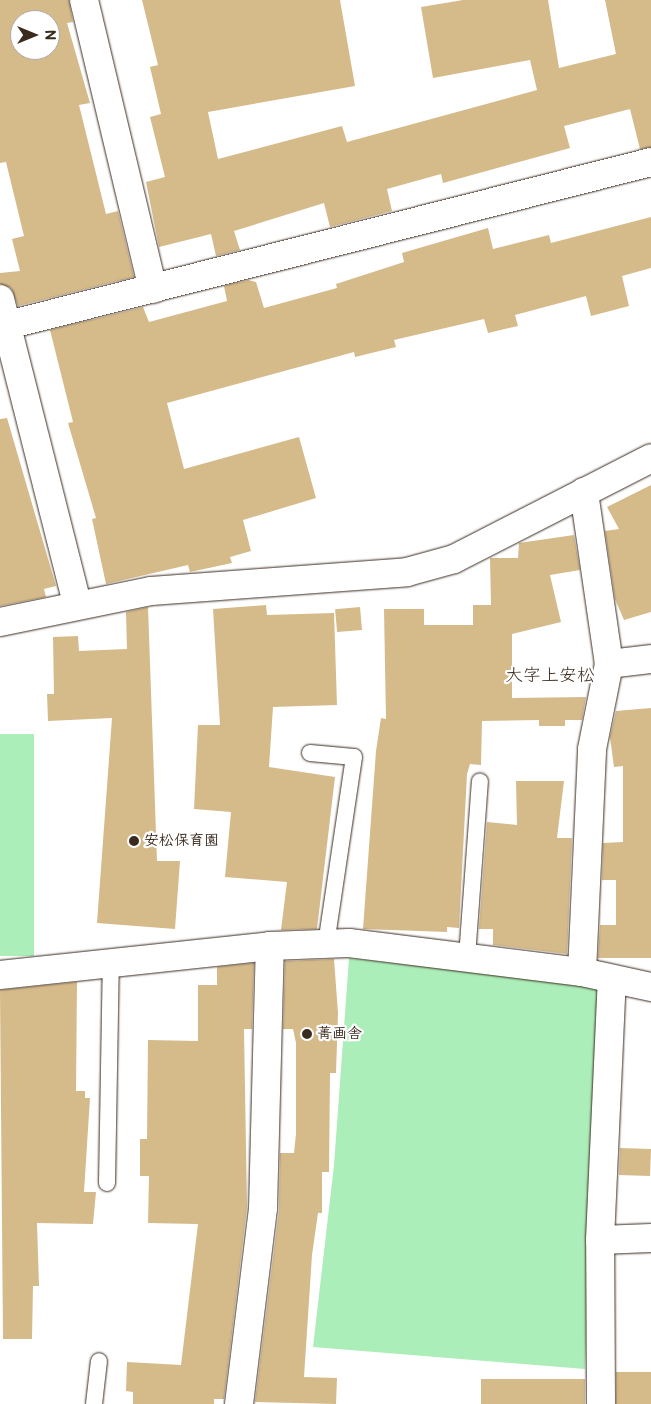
<!DOCTYPE html>
<meta charset="utf-8">
<style>
body{margin:0}
#map{position:relative;width:651px;height:1404px;overflow:hidden;background:#fff;font-family:"Balsamiq Sans","Klee One",sans-serif}
div>[style]{position:absolute}
.green>*{inset:0;background:#abeeb9;transform-origin:0 0}
.building>*{inset:0;background:#d5ba8a;transform-origin:0 0}
.roads{filter:drop-shadow(0 0 1px #3b2a1e) drop-shadow(0 0 1px #3b2a1e)}
.lane>*{height:16px;margin:-8px;padding:0 8px;transform-origin:8px;border-radius:8px;background:#fff}
.street>*{height:28px;margin:-14px;padding:0 14px;transform-origin:14px;border-radius:14px;background:#fff}
.dots>*{width:14px;height:14px;translate:-50% -50%;box-sizing:border-box;border:2px solid #fff;border-radius:50%}
span{translate:-50% -50%;white-space:nowrap;text-align:center;line-height:1.15;-webkit-text-stroke:4.5px #fff;paint-order:stroke}
.poi-label{font-size:15px;color:#3b2a1e;font-weight:700}
.left{translate:0 -50%;text-align:left}
.quarter-label{font-size:18px;color:#3b2a1e}
.north{position:absolute;left:10px;top:10px;width:50px;height:50px;box-sizing:border-box;background:#fff;border:1px solid #b1aaa5;border-radius:50%;rotate:90deg;font-size:14px;font-weight:700;line-height:20px;text-align:center;color:#3b2a1e}
.north::after{content:'';display:block;margin:auto;width:18px;height:22px;background:#3b2a1e;clip-path:polygon(50% 0,100% 100%,50% 72%,0 100%)}
</style>
<div id="map">
<div class="green">
<div style="left:34px;top:734px;width:222px;height:34px;rotate:90deg"></div>
<div style="clip-path:polygon(349px 958px,601px 986px,585px 1369px,313px 1347px,334px 1165px)"></div>
</div>
<div class="building">
<div style="clip-path:polygon(evenodd,0 0,69px 0,73px 22px,67px 23px,90px 103px,79px 105px,106px 214px,118px 211px,134px 277px,18px 306px,11px 288px,0 284px,0 273px,20px 271px,12px 239px,24px 236px,6px 162px,0 163px,0 0,20px 20px,50px 20px,50px 50px,20px 50px,20px 20px)"></div>
<div style="clip-path:polygon(142px 0,340px 0,355px 86px,208px 112px,218px 159px,342px 126px,347px 142px,537px 90px,530px 60px,433px 78px,421px 7px,463px 0,548px 0,559px 68px,616px 54px,605px 0,651px 0,651px 147px,640px 149px,630px 109px,564px 126px,570px 148px,443px 183px,441px 174px,387px 189px,392px 211px,330px 227px,324px 203px,234px 231px,240px 250px,216px 256px,211px 234px,159px 247px,146px 182px,165px 177px,150px 117px,161px 114px,150px 67px,158px 65px)"></div>
<div style="clip-path:polygon(651px 217px,651px 268px,622px 276px,629px 306px,591px 316px,586px 296px,515px 315px,518px 326px,488px 333px,484px 319px,394px 340px,396px 347px,355px 357px,354px 352px,167px 403px,184px 469px,299px 437px,316px 498px,243px 520px,251px 551px,230px 557px,232px 563px,190px 572px,188px 565px,106px 584px,92px 519px,96px 518px,68px 423px,73px 422px,50px 330px,143px 307px,149px 322px,227px 301px,224px 286px,248px 280px,256px 282px,264px 308px,337px 288px,336px 284px,404px 262px,402px 253px,488px 228px,493px 249px,549px 235px,551px 243px)"></div>
<div style="clip-path:polygon(7px 418px,56px 586px,44px 589px,46px 597px,0 606px,0 419px)"></div>
<div style="clip-path:polygon(651px 485px,651px 612px,624px 620px,615px 599px,605px 531px,619px 529px,607px 507px)"></div>
<div style="clip-path:polygon(574px 535px,580px 570px,550px 575px,561px 622px,512px 634px,512px 698px,586px 697px,582px 720px,565px 720px,565px 726px,539px 726px,539px 720px,482px 721px,481px 765px,470px 764px,467px 774px,459px 928px,447px 927px,447px 932px,363px 929px,376px 751px,381px 718px,386px 719px,384px 609px,424px 609px,424px 625px,473px 625px,473px 605px,491px 605px,490px 558px,518px 558px,519px 543px)"></div>
<div style="clip-path:polygon(266px 605px,267px 615px,334px 613px,337px 705px,273px 707px,269px 767px,335px 777px,317px 929px,281px 930px,287px 882px,225px 877px,231px 812px,194px 809px,198px 725px,220px 725px,213px 609px)"></div>
<div style="clip-path:polygon(148px 607px,157px 861px,180px 861px,175px 929px,97px 923px,112px 718px,48px 721px,47px 694px,54px 694px,53px 637px,78px 636px,79px 651px,127px 649px,126px 612px)"></div>
<div style="left:360px;top:607px;width:23px;height:25px;rotate:85deg"></div>
<div style="clip-path:polygon(651px 708px,651px 958px,598px 958px,600px 925px,616px 925px,616px 880px,602px 880px,603px 843px,623px 842px,623px 766px,614px 767px,610px 737px,616px 711px)"></div>
<div style="clip-path:polygon(516px 781px,564px 781px,557px 838px,572px 838px,567px 954px,493px 945px,493px 929px,479px 929px,487px 822px,517px 825px)"></div>
<div style="clip-path:polygon(334px 959px,338px 1013px,336px 1073px,330px 1073px,329px 1172px,322px 1172px,322px 1213px,318px 1213px,312px 1255px,304px 1377px,337px 1378px,336px 1404px,255px 1402px,279px 1210px,280px 1153px,294px 1153px,296px 1134px,296px 1043px,293px 1029px,283px 1029px,285px 961px)"></div>
<div style="clip-path:polygon(254px 963px,252px 1029px,244px 1029px,247px 1207px,224px 1399px,214px 1399px,214px 1404px,133px 1404px,133px 1392px,126px 1391px,127px 1362px,181px 1365px,198px 1224px,148px 1223px,149px 1176px,140px 1176px,140px 1139px,147px 1139px,148px 1040px,198px 1041px,198px 985px,217px 985px,217px 967px)"></div>
<div style="clip-path:polygon(77px 982px,76px 1091px,85px 1091px,85px 1098px,90px 1098px,84px 1192px,96px 1192px,93px 1224px,37px 1223px,39px 1286px,33px 1286px,32px 1339px,3px 1339px,0 990px)"></div>
<div style="left:620px;top:1148px;width:31px;height:27px;rotate:2deg"></div>
<div style="left:651px;top:1372px;width:32px;height:35px;rotate:90deg"></div>
<div style="left:481px;top:1379px;width:104px;height:25px"></div>
</div>
<div class="roads">
<div class="lane">
<div style="left:310px;top:753px;width:44px;rotate:5.2deg"></div>
<div style="left:354px;top:757px;width:189px;rotate:98.5deg"></div>
<div style="left:467px;top:957px;width:176px;rotate:-85.8deg"></div>
<div style="left:107px;top:1183px;width:219px;rotate:-89deg"></div>
<div style="left:94px;top:1404px;width:43px;rotate:-83.4deg"></div>
</div>
<div class="street">
<div style="left:84px;top:0;width:297px;rotate:76.6deg"></div>
<div style="left:0;top:299px;width:314px;rotate:75.8deg"></div>
<div style="left:0;top:327px;width:672px;rotate:-14.22deg"></div>
<div style="left:0;top:622px;width:154px;rotate:-11.6deg"></div>
<div style="left:151px;top:591px;width:257px;rotate:-4.2deg"></div>
<div style="left:407px;top:572px;width:49px;rotate:-15.5deg"></div>
<div style="left:454px;top:559px;width:221px;rotate:-27.1deg"></div>
<div style="left:609px;top:664px;width:42px;rotate:-6.8deg"></div>
<div style="left:582px;top:972px;width:223px;rotate:-87.4deg"></div>
<div style="left:592px;top:749px;width:87px;rotate:-78.7deg"></div>
<div style="left:609px;top:664px;width:174px;rotate:-98.3deg"></div>
<div style="left:0;top:975px;width:272px;rotate:-6.1deg"></div>
<div style="left:270px;top:946px;width:79px;rotate:-2.2deg"></div>
<div style="left:349px;top:943px;width:235px;rotate:7.1deg"></div>
<div style="left:582px;top:972px;width:71px;rotate:12.3deg"></div>
<div style="left:600px;top:1240px;width:51px;rotate:-2.2deg"></div>
<div style="left:239px;top:1404px;width:197px;rotate:-83deg"></div>
<div style="left:263px;top:1208px;width:262px;rotate:-88.5deg"></div>
<div style="left:601px;top:1404px;width:164px;rotate:-90.3deg"></div>
<div style="left:600px;top:1240px;width:260px;rotate:-87.4deg"></div>
</div>
</div>
<div class="dots">
<div style="left:134px;top:841px;background:#3b2a1e"></div>
<div style="left:307px;top:1034px;background:#3b2a1e"></div>
</div>
<div class="poi-label">
<span class="left" style="left:144px;top:841px">安松保育園</span>
<span class="left" style="left:317px;top:1034px">菁画舎</span>
</div>
<div class="quarter-label">
<span style="left:550px;top:676px">大字上安松</span>
</div>
<div class="north">N</div>
</div>
